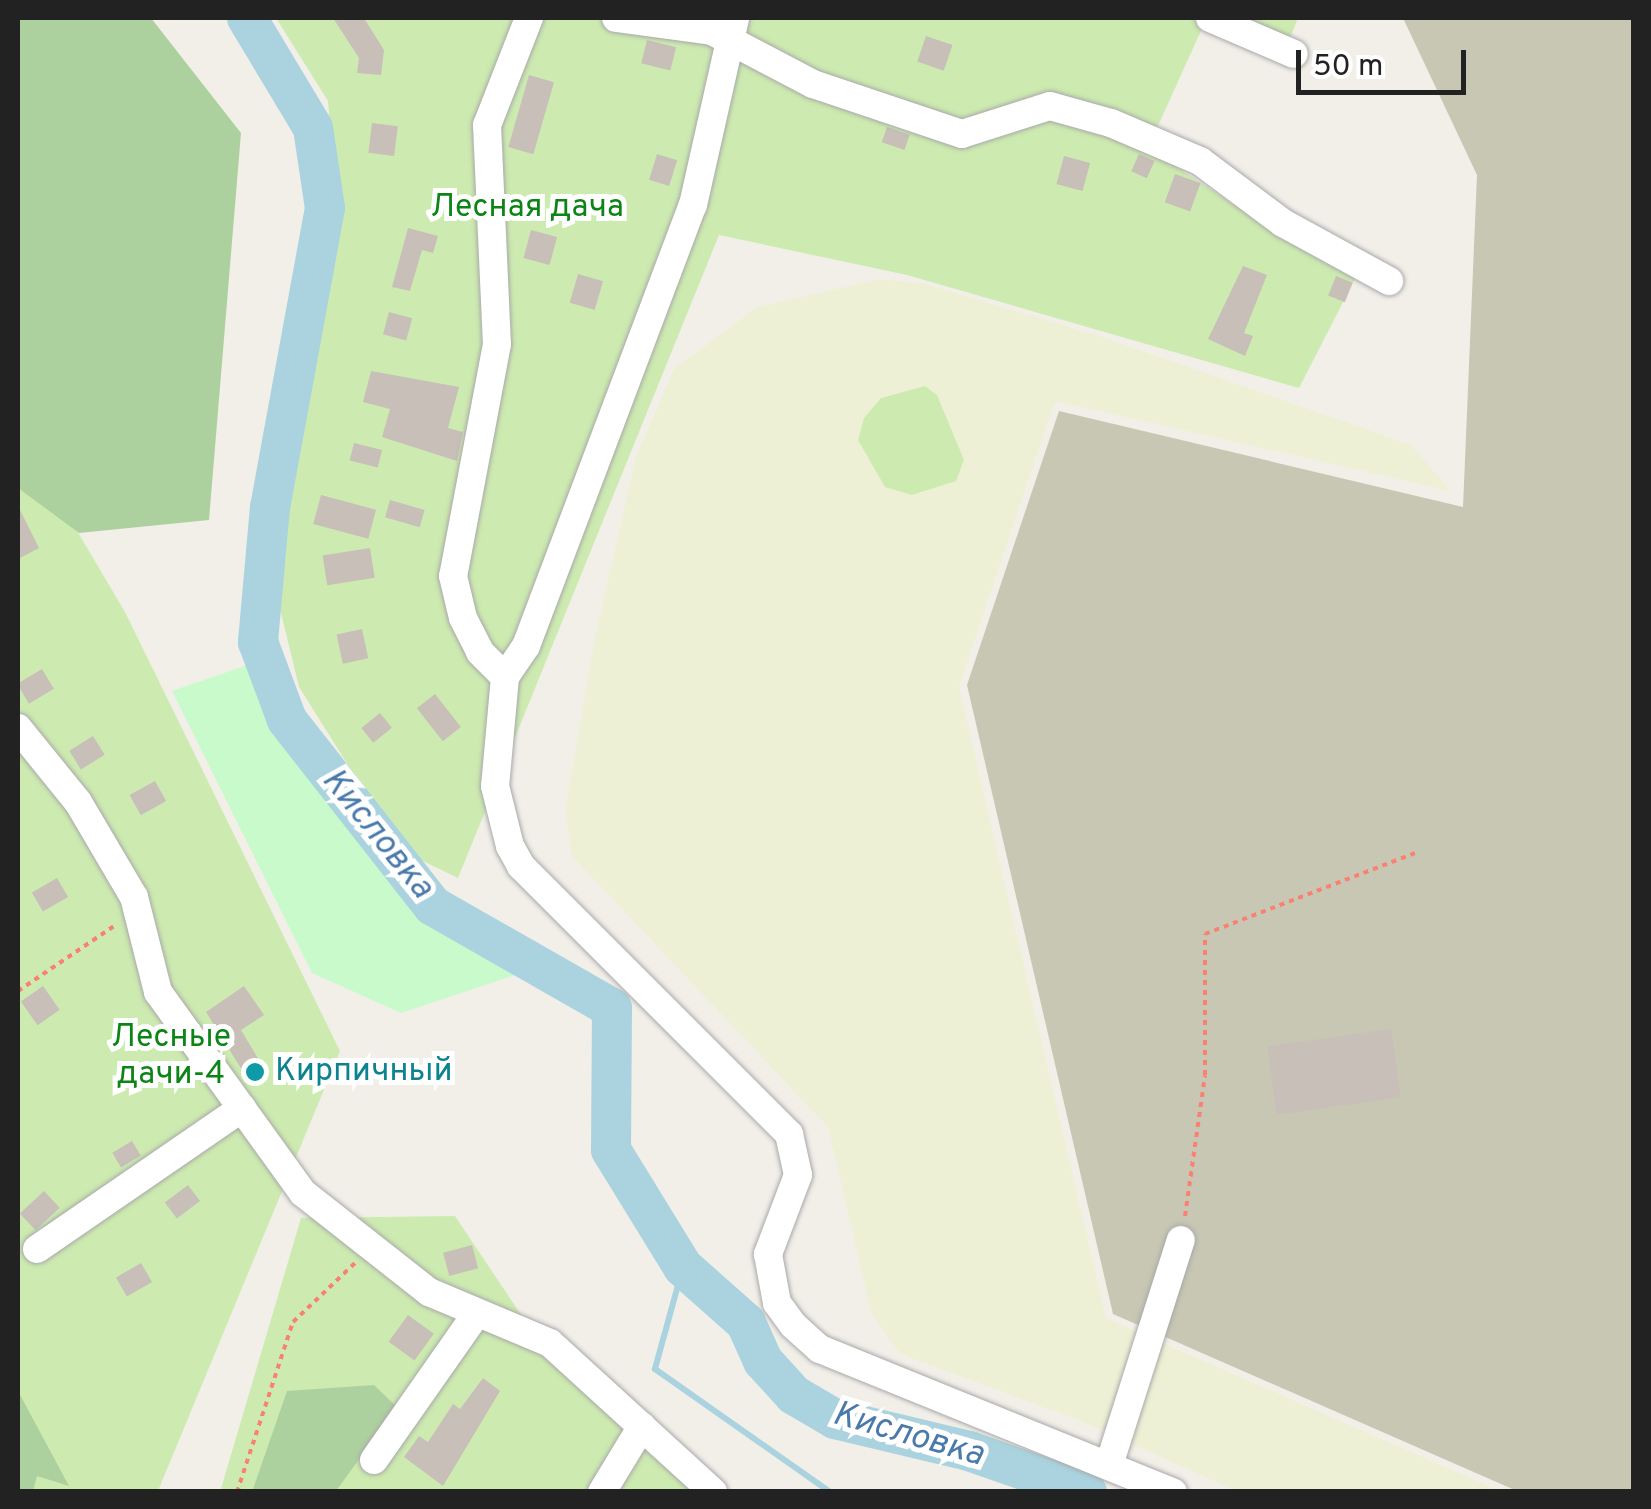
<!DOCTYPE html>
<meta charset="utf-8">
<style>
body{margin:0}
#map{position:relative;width:1651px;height:1509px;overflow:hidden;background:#f2efe9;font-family:Overpass,sans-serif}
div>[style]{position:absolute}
.construction>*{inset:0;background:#c7c7b4}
.farmland>*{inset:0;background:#eef0d5}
.grass>*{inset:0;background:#cdebb0}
.forest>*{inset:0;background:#add19e}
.park>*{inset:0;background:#c8facc}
.stream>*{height:6px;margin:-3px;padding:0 3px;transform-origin:3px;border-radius:3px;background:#aad3df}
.river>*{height:40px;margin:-20px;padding:0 20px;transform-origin:20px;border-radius:20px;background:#aad3df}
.building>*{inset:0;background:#c7bfb8;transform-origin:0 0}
.path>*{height:4px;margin-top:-2px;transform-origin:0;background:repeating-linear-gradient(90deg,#fa8072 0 5px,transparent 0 10px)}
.roads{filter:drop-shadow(0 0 2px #a9a9a9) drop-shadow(0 0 2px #a9a9a9)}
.minor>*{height:28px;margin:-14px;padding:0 14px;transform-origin:14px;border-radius:14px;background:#fff}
.dots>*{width:28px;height:28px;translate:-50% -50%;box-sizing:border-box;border:5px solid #fff;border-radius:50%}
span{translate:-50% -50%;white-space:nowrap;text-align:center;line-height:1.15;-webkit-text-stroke:10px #fff;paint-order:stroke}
.park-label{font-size:32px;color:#0c8416}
.culture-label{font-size:32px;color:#0d838f}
.left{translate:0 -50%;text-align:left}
.water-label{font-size:35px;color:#4a7aab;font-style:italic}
.frame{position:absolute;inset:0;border:20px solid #222;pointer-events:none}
.scale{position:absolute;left:1296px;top:50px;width:170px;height:45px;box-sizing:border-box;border:5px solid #222;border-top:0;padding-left:12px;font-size:30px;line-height:35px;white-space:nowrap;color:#222;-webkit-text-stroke:8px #fff;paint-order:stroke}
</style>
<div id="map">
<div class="construction">
<div style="clip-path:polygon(1403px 18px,1633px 18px,1633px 1491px,1517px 1491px,1113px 1314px,967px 685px,1059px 411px,1463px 507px,1477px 175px)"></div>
</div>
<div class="farmland">
<div style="clip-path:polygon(880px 279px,925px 284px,1100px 336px,1411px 445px,1451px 491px,1055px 401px,959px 687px,1106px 1318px,1500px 1491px,1236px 1491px,1084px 1422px,900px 1354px,871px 1312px,828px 1127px,572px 856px,565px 811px,595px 637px,636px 457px,674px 369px,758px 307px)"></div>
</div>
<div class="grass">
<div style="clip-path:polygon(276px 18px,1298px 18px,1283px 55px,1204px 24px,1148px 148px,1281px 236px,1358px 273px,1299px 388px,907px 275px,719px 235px,458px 878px,402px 851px,299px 687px,269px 564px,295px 467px,338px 230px,328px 101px)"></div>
<div style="clip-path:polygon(925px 386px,937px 395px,964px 460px,956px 481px,912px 495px,885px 487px,858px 440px,864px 418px,881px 398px)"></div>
<div style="clip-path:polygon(18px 431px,125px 612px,340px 1051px,158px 1491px,18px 1491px)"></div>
<div style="clip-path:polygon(455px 1216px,544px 1349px,702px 1492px,220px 1492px,301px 1218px)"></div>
</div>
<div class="forest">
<div style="clip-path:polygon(18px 18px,151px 18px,241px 133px,209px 520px,79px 533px,18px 488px)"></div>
<div style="clip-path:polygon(374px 1385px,397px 1407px,336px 1491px,252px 1492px,287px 1391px)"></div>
<div style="clip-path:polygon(18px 1391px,69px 1486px,37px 1476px,33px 1491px,18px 1491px)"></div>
</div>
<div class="park">
<div style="clip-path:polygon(256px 662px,275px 717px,368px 839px,524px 972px,401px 1013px,312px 973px,172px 691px)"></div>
</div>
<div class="stream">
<div style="left:683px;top:1267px;width:106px;rotate:105.4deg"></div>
<div style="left:655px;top:1369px;width:214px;rotate:35.1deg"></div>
</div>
<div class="river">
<div style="left:247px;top:18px;width:128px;rotate:59deg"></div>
<div style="left:313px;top:128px;width:81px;rotate:81.5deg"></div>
<div style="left:325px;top:208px;width:304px;rotate:100.4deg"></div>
<div style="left:270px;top:507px;width:136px;rotate:95.1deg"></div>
<div style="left:258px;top:642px;width:83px;rotate:69.6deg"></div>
<div style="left:287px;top:720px;width:236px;rotate:51.9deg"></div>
<div style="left:433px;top:906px;width:206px;rotate:29.7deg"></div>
<div style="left:612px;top:1008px;width:142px;rotate:90.4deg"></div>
<div style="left:611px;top:1150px;width:137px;rotate:58.4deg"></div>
<div style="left:683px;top:1267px;width:84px;rotate:41.6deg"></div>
<div style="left:746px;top:1323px;width:42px;rotate:65.9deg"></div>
<div style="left:763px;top:1361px;width:46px;rotate:47.6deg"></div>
<div style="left:794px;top:1395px;width:48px;rotate:30.3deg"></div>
<div style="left:835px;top:1419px;width:138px;rotate:13.4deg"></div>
<div style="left:969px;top:1451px;width:125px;rotate:19.2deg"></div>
</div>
<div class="building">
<div style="clip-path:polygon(333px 18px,364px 18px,384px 50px,381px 75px,357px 73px,359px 58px)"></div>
<div style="left:926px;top:36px;width:28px;height:27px;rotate:19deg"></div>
<div style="left:647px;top:40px;width:30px;height:24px;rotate:14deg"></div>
<div style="left:529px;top:75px;width:26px;height:75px;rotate:16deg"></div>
<div style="left:372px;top:123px;width:26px;height:30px;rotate:7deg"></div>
<div style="left:887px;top:127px;width:24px;height:16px;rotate:19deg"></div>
<div style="left:657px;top:154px;width:21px;height:27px;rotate:17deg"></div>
<div style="left:1139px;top:154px;width:17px;height:19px;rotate:24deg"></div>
<div style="left:1064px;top:156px;width:27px;height:29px;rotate:15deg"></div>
<div style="left:1175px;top:174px;width:27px;height:30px;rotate:20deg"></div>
<div style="clip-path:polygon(408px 228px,438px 236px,433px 253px,422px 250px,410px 291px,392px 287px)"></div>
<div style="left:531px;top:230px;width:27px;height:29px;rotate:15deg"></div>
<div style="clip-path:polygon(1243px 266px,1267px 275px,1244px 333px,1253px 336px,1245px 356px,1208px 339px)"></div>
<div style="left:578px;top:274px;width:26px;height:30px;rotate:16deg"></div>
<div style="left:1336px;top:276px;width:18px;height:21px;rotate:22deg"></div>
<div style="left:389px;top:312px;width:24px;height:23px;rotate:15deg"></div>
<div style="clip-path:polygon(371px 371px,459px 387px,448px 428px,463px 432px,457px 461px,382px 437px,390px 409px,363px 402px)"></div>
<div style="left:354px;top:443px;width:29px;height:18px;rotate:14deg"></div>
<div style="left:321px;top:495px;width:57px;height:30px;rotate:15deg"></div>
<div style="left:390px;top:500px;width:36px;height:18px;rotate:16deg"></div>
<div style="clip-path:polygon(18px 506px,39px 548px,18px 559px)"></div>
<div style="left:370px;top:548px;width:30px;height:48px;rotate:81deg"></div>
<div style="left:362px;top:629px;width:30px;height:26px;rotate:78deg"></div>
<div style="left:42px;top:669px;width:23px;height:29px;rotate:59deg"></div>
<div style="left:435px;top:694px;width:42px;height:23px;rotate:52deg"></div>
<div style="left:380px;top:713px;width:19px;height:24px;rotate:51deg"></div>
<div style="left:93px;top:736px;width:22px;height:28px;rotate:58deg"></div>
<div style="left:155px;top:781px;width:23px;height:29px;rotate:61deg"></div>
<div style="left:57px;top:878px;width:22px;height:29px;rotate:60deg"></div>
<div style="left:43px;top:986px;width:29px;height:27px;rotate:55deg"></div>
<div style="clip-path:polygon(244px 986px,264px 1015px,241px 1030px,268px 1075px,250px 1083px,206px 1012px)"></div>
<div style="left:1391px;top:1029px;width:69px;height:125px;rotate:82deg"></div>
<div style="left:132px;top:1141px;width:17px;height:23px;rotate:59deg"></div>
<div style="left:188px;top:1185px;width:20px;height:29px;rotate:53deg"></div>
<div style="left:44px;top:1191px;width:23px;height:33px;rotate:47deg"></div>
<div style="left:472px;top:1245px;width:24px;height:30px;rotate:75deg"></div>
<div style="left:141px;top:1263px;width:22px;height:29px;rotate:60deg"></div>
<div style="left:408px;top:1315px;width:32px;height:33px;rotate:36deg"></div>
<div style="clip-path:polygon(483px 1378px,500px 1391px,443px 1486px,404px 1457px,419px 1436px,428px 1442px,453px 1404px,460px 1409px)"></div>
</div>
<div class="path">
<div style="left:18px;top:991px;width:120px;rotate:-34.1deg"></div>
<div style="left:1185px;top:1216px;width:142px;rotate:-81.9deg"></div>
<div style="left:1205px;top:1075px;width:141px;rotate:-90deg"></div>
<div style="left:1205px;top:934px;width:227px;rotate:-21.1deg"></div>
<div style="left:237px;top:1492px;width:179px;rotate:-71.8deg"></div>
<div style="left:293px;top:1322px;width:86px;rotate:-43.6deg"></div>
</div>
<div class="roads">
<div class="minor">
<div style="left:529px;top:18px;width:115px;rotate:111.4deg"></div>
<div style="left:487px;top:125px;width:219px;rotate:87.4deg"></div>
<div style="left:497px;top:344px;width:236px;rotate:100.7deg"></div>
<div style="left:453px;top:576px;width:43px;rotate:76.6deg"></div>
<div style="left:463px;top:618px;width:38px;rotate:63deg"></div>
<div style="left:480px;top:652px;width:35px;rotate:45deg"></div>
<div style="left:505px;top:677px;width:109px;rotate:95.2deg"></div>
<div style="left:495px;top:786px;width:62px;rotate:76deg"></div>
<div style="left:510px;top:846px;width:23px;rotate:61deg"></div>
<div style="left:521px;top:866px;width:379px;rotate:45deg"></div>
<div style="left:789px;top:1134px;width:42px;rotate:77.6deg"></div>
<div style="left:798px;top:1175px;width:85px;rotate:110.8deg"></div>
<div style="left:768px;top:1254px;width:50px;rotate:79.6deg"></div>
<div style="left:777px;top:1303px;width:27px;rotate:54deg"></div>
<div style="left:793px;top:1325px;width:36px;rotate:42deg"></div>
<div style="left:820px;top:1349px;width:381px;rotate:22.1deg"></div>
<div style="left:616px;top:18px;width:97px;rotate:7.7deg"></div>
<div style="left:712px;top:31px;width:114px;rotate:27.7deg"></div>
<div style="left:813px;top:84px;width:157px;rotate:18.6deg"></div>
<div style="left:962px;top:134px;width:92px;rotate:-17.7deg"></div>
<div style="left:1050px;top:106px;width:63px;rotate:15.6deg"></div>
<div style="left:1111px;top:123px;width:97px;rotate:23.1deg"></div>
<div style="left:1200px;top:161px;width:104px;rotate:36.8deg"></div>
<div style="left:1283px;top:223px;width:121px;rotate:28.7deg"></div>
<div style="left:1210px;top:18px;width:91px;rotate:23.2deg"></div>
<div style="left:505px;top:677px;width:37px;rotate:-56deg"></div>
<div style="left:526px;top:646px;width:472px;rotate:-69.3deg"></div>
<div style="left:693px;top:205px;width:192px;rotate:-77.3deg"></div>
<div style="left:18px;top:728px;width:95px;rotate:51deg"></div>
<div style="left:78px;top:802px;width:110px;rotate:59.5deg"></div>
<div style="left:134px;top:897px;width:98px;rotate:75.8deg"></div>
<div style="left:158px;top:992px;width:248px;rotate:54.2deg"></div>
<div style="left:303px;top:1193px;width:160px;rotate:38.2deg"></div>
<div style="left:429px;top:1292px;width:131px;rotate:22.9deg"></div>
<div style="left:550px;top:1343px;width:221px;rotate:42.4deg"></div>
<div style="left:37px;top:1249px;width:249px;rotate:-34.5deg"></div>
<div style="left:374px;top:1460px;width:179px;rotate:-55deg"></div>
<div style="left:1109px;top:1465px;width:236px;rotate:-72.3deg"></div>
<div style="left:602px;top:1492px;width:77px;rotate:-58.8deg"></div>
</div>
</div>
<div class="dots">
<div style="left:255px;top:1072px;background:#0f9aa8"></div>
</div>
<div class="park-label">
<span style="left:527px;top:208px">Лесная дача</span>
<span style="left:171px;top:1057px">Лесные<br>дачи-4</span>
</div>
<div class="culture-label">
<span class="left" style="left:275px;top:1072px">Кирпичный</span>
</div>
<div class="water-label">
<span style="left:377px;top:834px;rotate:51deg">Кисловка</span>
<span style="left:908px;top:1435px;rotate:16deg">Кисловка</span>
</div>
<div class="frame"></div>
<div class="scale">50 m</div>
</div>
